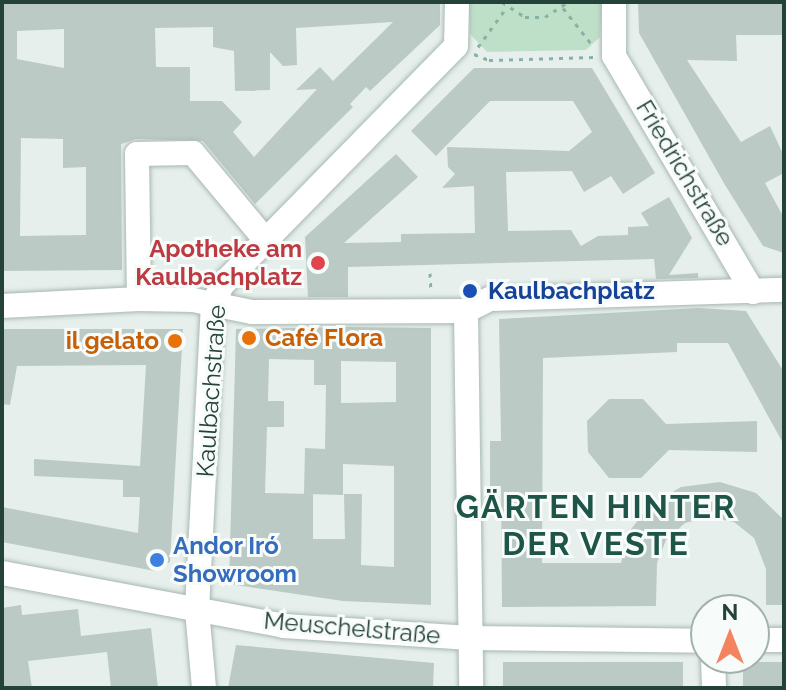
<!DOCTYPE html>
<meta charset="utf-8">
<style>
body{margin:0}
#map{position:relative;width:786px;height:690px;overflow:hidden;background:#e6efeb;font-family:Raleway,sans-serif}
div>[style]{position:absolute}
.green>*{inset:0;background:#bfe0c8}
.building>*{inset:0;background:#bbcac4;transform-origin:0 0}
.path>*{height:3px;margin-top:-1.5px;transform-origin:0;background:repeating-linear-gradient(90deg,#86b3a5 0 4px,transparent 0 10px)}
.roads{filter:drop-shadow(0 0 2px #a8b8b2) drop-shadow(0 0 2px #a8b8b2)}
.minor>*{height:24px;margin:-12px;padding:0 12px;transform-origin:12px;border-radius:12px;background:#fff}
.dots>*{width:22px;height:22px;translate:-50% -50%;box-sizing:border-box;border:4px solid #f7fbf9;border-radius:50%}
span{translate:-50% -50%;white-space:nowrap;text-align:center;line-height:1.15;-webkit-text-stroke:6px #f7fbf9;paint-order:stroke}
.street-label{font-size:24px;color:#24423a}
.health-label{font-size:24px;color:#be3a42;font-weight:700}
.right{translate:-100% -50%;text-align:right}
.transit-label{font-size:24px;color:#164399;font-weight:700}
.left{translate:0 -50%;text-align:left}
.food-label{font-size:24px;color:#c56008;font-weight:700}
.shop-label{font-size:24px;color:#366cbe;font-weight:700}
.district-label{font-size:32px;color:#1f5548;font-weight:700;letter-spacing:2px}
.frame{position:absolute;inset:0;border:4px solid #24423a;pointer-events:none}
.north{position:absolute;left:690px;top:594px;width:80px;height:80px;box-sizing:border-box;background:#f7fbf9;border:2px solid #a3b1ad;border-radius:50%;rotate:0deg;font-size:22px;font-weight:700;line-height:32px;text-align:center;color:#24423a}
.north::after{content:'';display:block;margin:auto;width:28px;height:36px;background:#f4845f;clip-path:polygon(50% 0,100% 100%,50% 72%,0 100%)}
</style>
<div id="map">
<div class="green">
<div style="clip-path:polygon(469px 2px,602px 2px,600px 37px,586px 50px,487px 52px,470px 34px)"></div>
</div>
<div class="building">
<div style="clip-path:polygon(evenodd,2px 2px,440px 2px,440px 25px,370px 91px,366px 87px,350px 104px,353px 107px,255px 204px,203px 141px,136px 139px,121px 144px,122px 270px,2px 271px,2px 2px,393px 22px,333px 81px,320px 67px,296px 90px,317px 89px,254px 157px,233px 132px,242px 122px,222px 101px,190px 101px,190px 67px,156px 67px,155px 28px,213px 27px,213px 47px,234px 51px,235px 91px,270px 90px,270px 52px,283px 66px,297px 65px,296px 28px,393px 22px,2px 2px,64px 29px,64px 68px,17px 59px,17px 31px,64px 29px,2px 2px,21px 138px,63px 139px,63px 168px,86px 167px,86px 235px,20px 236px,21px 138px)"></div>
<div style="clip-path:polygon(638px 2px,784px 2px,784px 35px,736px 35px,737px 61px,687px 60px,741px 142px,770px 126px,784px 156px,784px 173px,765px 183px,784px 218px,784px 253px,763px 246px,725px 185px,639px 33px)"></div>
<div style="clip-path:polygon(474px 68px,592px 68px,655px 173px,623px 194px,611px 176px,584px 192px,572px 171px,506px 172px,508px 231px,571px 230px,581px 246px,598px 236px,628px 235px,628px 227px,649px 226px,641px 213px,669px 197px,692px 238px,669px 275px,698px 273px,698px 278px,656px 279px,654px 259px,348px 267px,348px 297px,308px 297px,305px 237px,396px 154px,418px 177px,344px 243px,401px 242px,401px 234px,475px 233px,474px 186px,442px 188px,455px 174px,448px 167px,447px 147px,569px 151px,592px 132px,573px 101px,490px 101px,436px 156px,411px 131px)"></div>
<div style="clip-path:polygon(699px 308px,746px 311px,784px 372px,784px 445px,728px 343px,677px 343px,677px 352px,543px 358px,542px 563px,621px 563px,628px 533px,649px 506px,681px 487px,720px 482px,756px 493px,784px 520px,784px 605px,766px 605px,766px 569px,754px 538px,734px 522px,709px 517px,685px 523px,666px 540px,657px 563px,656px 606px,502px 607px,501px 486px,490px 486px,490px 441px,501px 441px,499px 319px)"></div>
<div style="clip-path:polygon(evenodd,349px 327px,431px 328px,431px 605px,343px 601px,229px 584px,236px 329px,349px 327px,269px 359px,314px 360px,314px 385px,326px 385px,325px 449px,305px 448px,304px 494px,343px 495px,343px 464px,394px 466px,394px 567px,361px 565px,362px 494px,344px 494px,345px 539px,313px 539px,313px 494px,265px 493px,267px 427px,284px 427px,284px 401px,268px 401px,269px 359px,349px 327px,341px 361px,396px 362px,396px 402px,341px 403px,341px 361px)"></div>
<div style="clip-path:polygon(2px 329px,183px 329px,170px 562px,155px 571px,2px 542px,2px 507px,138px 533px,140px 497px,123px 497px,123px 480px,34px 476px,34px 459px,140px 466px,146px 365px,17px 366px,10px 405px,2px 404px)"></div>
<div style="clip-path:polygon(609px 399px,643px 399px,666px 424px,757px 421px,757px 452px,669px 450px,641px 478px,609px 478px,588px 452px,587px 421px)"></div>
<div style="clip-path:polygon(21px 605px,22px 615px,78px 609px,81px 636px,151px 628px,158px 688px,111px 688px,107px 652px,28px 661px,32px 688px,2px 688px,2px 608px)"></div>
<div style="clip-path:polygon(236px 645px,434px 663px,433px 688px,228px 688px)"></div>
<div style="left:503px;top:662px;width:180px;height:26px"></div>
<div style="left:743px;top:662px;width:41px;height:26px"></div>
</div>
<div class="path">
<div style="left:502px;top:2px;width:27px;rotate:33deg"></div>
<div style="left:525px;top:17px;width:20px"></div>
<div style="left:545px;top:17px;width:27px;rotate:-33deg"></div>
<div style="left:563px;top:8px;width:48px;rotate:51.7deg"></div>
<div style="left:478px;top:47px;width:48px;rotate:-54.3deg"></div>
<div style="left:474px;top:54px;width:16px;rotate:22deg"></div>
<div style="left:489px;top:60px;width:105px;rotate:-1.6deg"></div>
<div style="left:185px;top:272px;width:16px;rotate:18deg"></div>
<div style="left:430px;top:273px;width:17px;rotate:87deg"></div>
</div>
<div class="roads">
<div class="minor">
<div style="left:614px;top:2px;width:54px;rotate:90deg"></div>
<div style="left:614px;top:56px;width:274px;rotate:59.5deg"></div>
<div style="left:139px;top:299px;width:145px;rotate:-90.8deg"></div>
<div style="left:137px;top:154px;width:56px;rotate:-1deg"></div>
<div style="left:193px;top:153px;width:117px;rotate:50.2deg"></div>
<div style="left:2px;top:306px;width:137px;rotate:-2.9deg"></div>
<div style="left:139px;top:299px;width:54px;rotate:1.1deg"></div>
<div style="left:193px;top:300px;width:60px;rotate:11.5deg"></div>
<div style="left:252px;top:312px;width:214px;rotate:-0.3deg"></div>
<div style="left:466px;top:311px;width:27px;rotate:-27deg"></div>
<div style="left:490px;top:299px;width:294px;rotate:-1.8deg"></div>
<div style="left:466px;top:311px;width:377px;rotate:89.2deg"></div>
<div style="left:2px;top:573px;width:287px;rotate:10.6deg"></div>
<div style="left:284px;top:626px;width:187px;rotate:3.7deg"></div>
<div style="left:471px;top:638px;width:235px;rotate:0.7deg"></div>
<div style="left:754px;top:640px;width:30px"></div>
<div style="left:713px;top:658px;width:30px;rotate:88deg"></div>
<div style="left:204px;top:688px;width:79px;rotate:-95.1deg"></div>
<div style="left:197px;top:609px;width:304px;rotate:-87deg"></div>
<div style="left:213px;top:305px;width:22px;rotate:-66deg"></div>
<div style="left:222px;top:285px;width:334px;rotate:-45.6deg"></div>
<div style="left:456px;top:46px;width:44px;rotate:-88.7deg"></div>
</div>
</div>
<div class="dots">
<div style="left:318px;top:263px;background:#e0444e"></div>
<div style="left:470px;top:291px;background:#1a4fb4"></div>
<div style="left:249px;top:338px;background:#e8710a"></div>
<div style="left:175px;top:341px;background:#e8710a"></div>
<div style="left:157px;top:560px;background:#3f7fe0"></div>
</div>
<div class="street-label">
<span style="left:685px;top:173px;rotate:59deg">Friedrichstraße</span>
<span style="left:211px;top:391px;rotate:-86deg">Kaulbachstraße</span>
<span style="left:352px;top:628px;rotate:5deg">Meuschelstraße</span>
</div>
<div class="health-label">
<span class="right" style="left:302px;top:263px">Apotheke am<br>Kaulbachplatz</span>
</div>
<div class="transit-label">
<span class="left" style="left:488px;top:291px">Kaulbachplatz</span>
</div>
<div class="food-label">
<span class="left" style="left:265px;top:338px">Café Flora</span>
<span class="right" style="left:159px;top:341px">il gelato</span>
</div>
<div class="shop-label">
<span class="left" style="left:173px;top:560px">Andor Iró<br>Showroom</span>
</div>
<div class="district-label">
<span style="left:596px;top:526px">GÄRTEN HINTER<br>DER VESTE</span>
</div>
<div class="frame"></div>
<div class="north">N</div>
</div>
